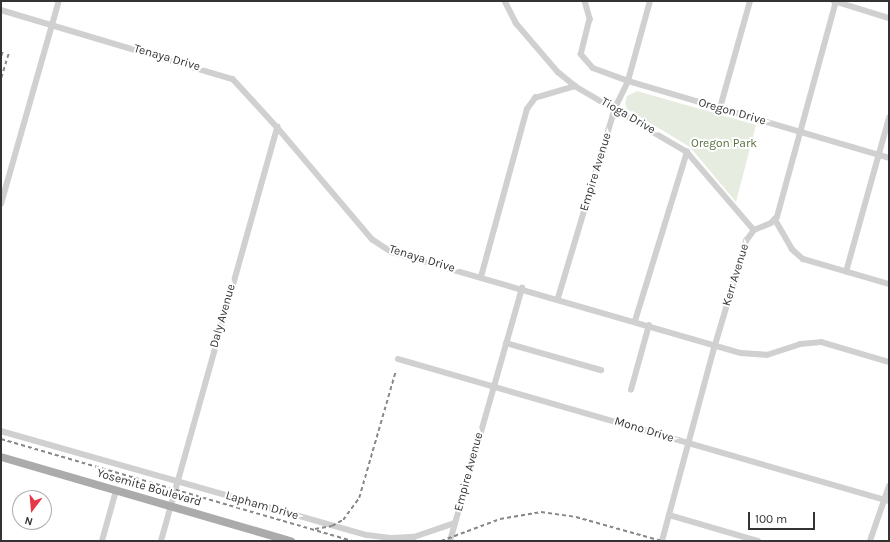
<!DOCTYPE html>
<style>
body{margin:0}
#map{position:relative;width:890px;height:542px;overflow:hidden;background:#fff;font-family:Karla,sans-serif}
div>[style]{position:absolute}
.green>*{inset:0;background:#e6ecdf}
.minor>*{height:5.5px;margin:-2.75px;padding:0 2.75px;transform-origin:2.75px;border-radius:2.75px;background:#d0d0d0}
.primary>*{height:8px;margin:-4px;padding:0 4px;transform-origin:4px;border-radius:4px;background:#ababab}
.rail>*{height:1.5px;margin-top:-0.75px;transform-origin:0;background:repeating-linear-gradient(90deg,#888 0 4px,transparent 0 7px)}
span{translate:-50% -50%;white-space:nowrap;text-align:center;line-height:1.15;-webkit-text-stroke:4px #fff;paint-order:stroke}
.street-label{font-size:12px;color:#333}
.park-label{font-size:12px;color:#56703f}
.frame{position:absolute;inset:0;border:2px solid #333;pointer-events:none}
.north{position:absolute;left:12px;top:490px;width:40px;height:40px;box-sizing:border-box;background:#fff;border:1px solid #adadad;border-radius:50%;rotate:196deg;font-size:11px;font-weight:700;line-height:16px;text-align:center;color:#333}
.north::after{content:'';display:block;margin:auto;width:14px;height:18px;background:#e63946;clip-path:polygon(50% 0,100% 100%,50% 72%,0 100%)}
.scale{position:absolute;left:748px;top:512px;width:67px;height:18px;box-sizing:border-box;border:2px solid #333;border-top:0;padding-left:5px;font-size:12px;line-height:14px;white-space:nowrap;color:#333;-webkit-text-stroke:3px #fff;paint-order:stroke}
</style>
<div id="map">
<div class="green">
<div style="clip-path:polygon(637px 91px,756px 125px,736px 202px,690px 147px,627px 109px,625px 104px,627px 96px)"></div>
</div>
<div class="minor">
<div style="left:505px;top:1px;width:25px;rotate:63deg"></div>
<div style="left:516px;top:23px;width:65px;rotate:49.4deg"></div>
<div style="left:558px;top:72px;width:22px;rotate:39deg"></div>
<div style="left:575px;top:86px;width:130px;rotate:30.5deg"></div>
<div style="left:687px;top:152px;width:103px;rotate:49.3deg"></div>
<div style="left:585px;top:1px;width:19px;rotate:74deg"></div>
<div style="left:590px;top:19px;width:36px;rotate:104deg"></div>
<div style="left:581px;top:54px;width:18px;rotate:49deg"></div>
<div style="left:593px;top:68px;width:37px;rotate:20deg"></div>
<div style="left:628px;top:81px;width:272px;rotate:16.4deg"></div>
<div style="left:834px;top:1px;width:58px;rotate:17.2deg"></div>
<div style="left:1px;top:10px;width:242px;rotate:16.6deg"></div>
<div style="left:233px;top:79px;width:65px;rotate:47.5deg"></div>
<div style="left:277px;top:127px;width:147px;rotate:49.7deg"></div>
<div style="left:372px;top:239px;width:23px;rotate:34deg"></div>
<div style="left:391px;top:252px;width:364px;rotate:16.1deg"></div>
<div style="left:741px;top:353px;width:26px;rotate:4deg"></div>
<div style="left:767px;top:355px;width:35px;rotate:-18deg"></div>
<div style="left:800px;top:344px;width:21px;rotate:-5deg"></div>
<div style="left:821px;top:342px;width:71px;rotate:16.4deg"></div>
<div style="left:720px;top:108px;width:111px;rotate:-74.3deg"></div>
<div style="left:1px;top:204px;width:211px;rotate:-74.1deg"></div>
<div style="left:775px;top:219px;width:34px;rotate:60deg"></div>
<div style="left:792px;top:249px;width:15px;rotate:42deg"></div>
<div style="left:803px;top:259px;width:90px;rotate:16.2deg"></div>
<div style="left:846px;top:272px;width:160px;rotate:-74.4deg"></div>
<div style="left:481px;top:277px;width:174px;rotate:-74.7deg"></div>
<div style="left:527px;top:109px;width:14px;rotate:-54deg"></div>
<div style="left:535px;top:98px;width:42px;rotate:-16.7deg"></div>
<div style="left:558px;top:298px;width:198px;rotate:-73.3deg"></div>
<div style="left:615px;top:108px;width:30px;rotate:-64deg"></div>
<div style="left:628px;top:81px;width:83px;rotate:-74.6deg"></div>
<div style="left:635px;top:321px;width:177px;rotate:-72.9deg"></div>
<div style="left:506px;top:343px;width:99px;rotate:15.9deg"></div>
<div style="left:398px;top:359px;width:511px;rotate:16.13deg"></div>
<div style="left:631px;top:390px;width:67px;rotate:-74.5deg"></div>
<div style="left:1px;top:431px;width:380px;rotate:15.9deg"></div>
<div style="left:367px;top:535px;width:25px;rotate:7deg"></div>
<div style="left:392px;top:538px;width:22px;rotate:-3deg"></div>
<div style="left:414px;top:537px;width:43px;rotate:-18.9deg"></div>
<div style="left:669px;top:515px;width:93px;rotate:16.3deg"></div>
<div style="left:102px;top:541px;width:52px;rotate:-74.4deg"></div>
<div style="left:161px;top:541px;width:430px;rotate:-74.3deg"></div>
<div style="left:450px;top:541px;width:263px;rotate:-74.1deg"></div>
<div style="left:662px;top:541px;width:203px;rotate:-74.9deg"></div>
<div style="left:715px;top:345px;width:109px;rotate:-73.4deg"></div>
<div style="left:746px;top:241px;width:14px;rotate:-54deg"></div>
<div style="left:754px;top:230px;width:18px;rotate:-22deg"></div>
<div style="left:771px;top:223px;width:8px;rotate:-45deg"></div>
<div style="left:777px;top:217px;width:224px;rotate:-74.7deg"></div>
<div style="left:870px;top:541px;width:58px;rotate:-70.9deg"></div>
</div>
<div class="primary">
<div style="left:1px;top:457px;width:302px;rotate:16.2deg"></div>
</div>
<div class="rail">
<div style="left:1px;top:56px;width:6px;rotate:-72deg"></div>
<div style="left:1px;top:78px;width:28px;rotate:-73deg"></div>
<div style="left:1px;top:439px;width:365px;rotate:16.2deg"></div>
<div style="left:315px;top:529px;width:17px;rotate:-10deg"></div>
<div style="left:332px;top:526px;width:13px;rotate:-29deg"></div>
<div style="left:343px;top:520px;width:27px;rotate:-54deg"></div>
<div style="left:359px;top:498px;width:133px;rotate:-73.9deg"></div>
<div style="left:441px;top:541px;width:63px;rotate:-20.4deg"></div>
<div style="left:500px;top:519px;width:42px;rotate:-9.7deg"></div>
<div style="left:541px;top:512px;width:35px;rotate:8deg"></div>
<div style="left:576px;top:517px;width:89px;rotate:15.6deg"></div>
</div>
<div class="street-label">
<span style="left:167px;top:58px;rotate:16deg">Tenaya Drive</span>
<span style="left:732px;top:112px;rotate:16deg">Oregon Drive</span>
<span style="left:628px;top:116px;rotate:30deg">Tioga Drive</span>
<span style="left:596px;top:172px;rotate:-73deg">Empire Avenue</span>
<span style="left:422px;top:259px;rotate:17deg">Tenaya Drive</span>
<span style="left:736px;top:275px;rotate:-73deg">Kerr Avenue</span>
<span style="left:223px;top:316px;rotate:-74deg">Daly Avenue</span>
<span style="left:644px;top:430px;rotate:17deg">Mono Drive</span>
<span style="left:469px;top:472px;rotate:-75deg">Empire Avenue</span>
<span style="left:149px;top:488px;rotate:16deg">Yosemite Boulevard</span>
<span style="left:262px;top:506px;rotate:16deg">Lapham Drive</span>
</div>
<div class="park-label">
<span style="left:724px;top:144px">Oregon Park</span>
</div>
<div class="frame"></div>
<div class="north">N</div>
<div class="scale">100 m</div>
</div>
